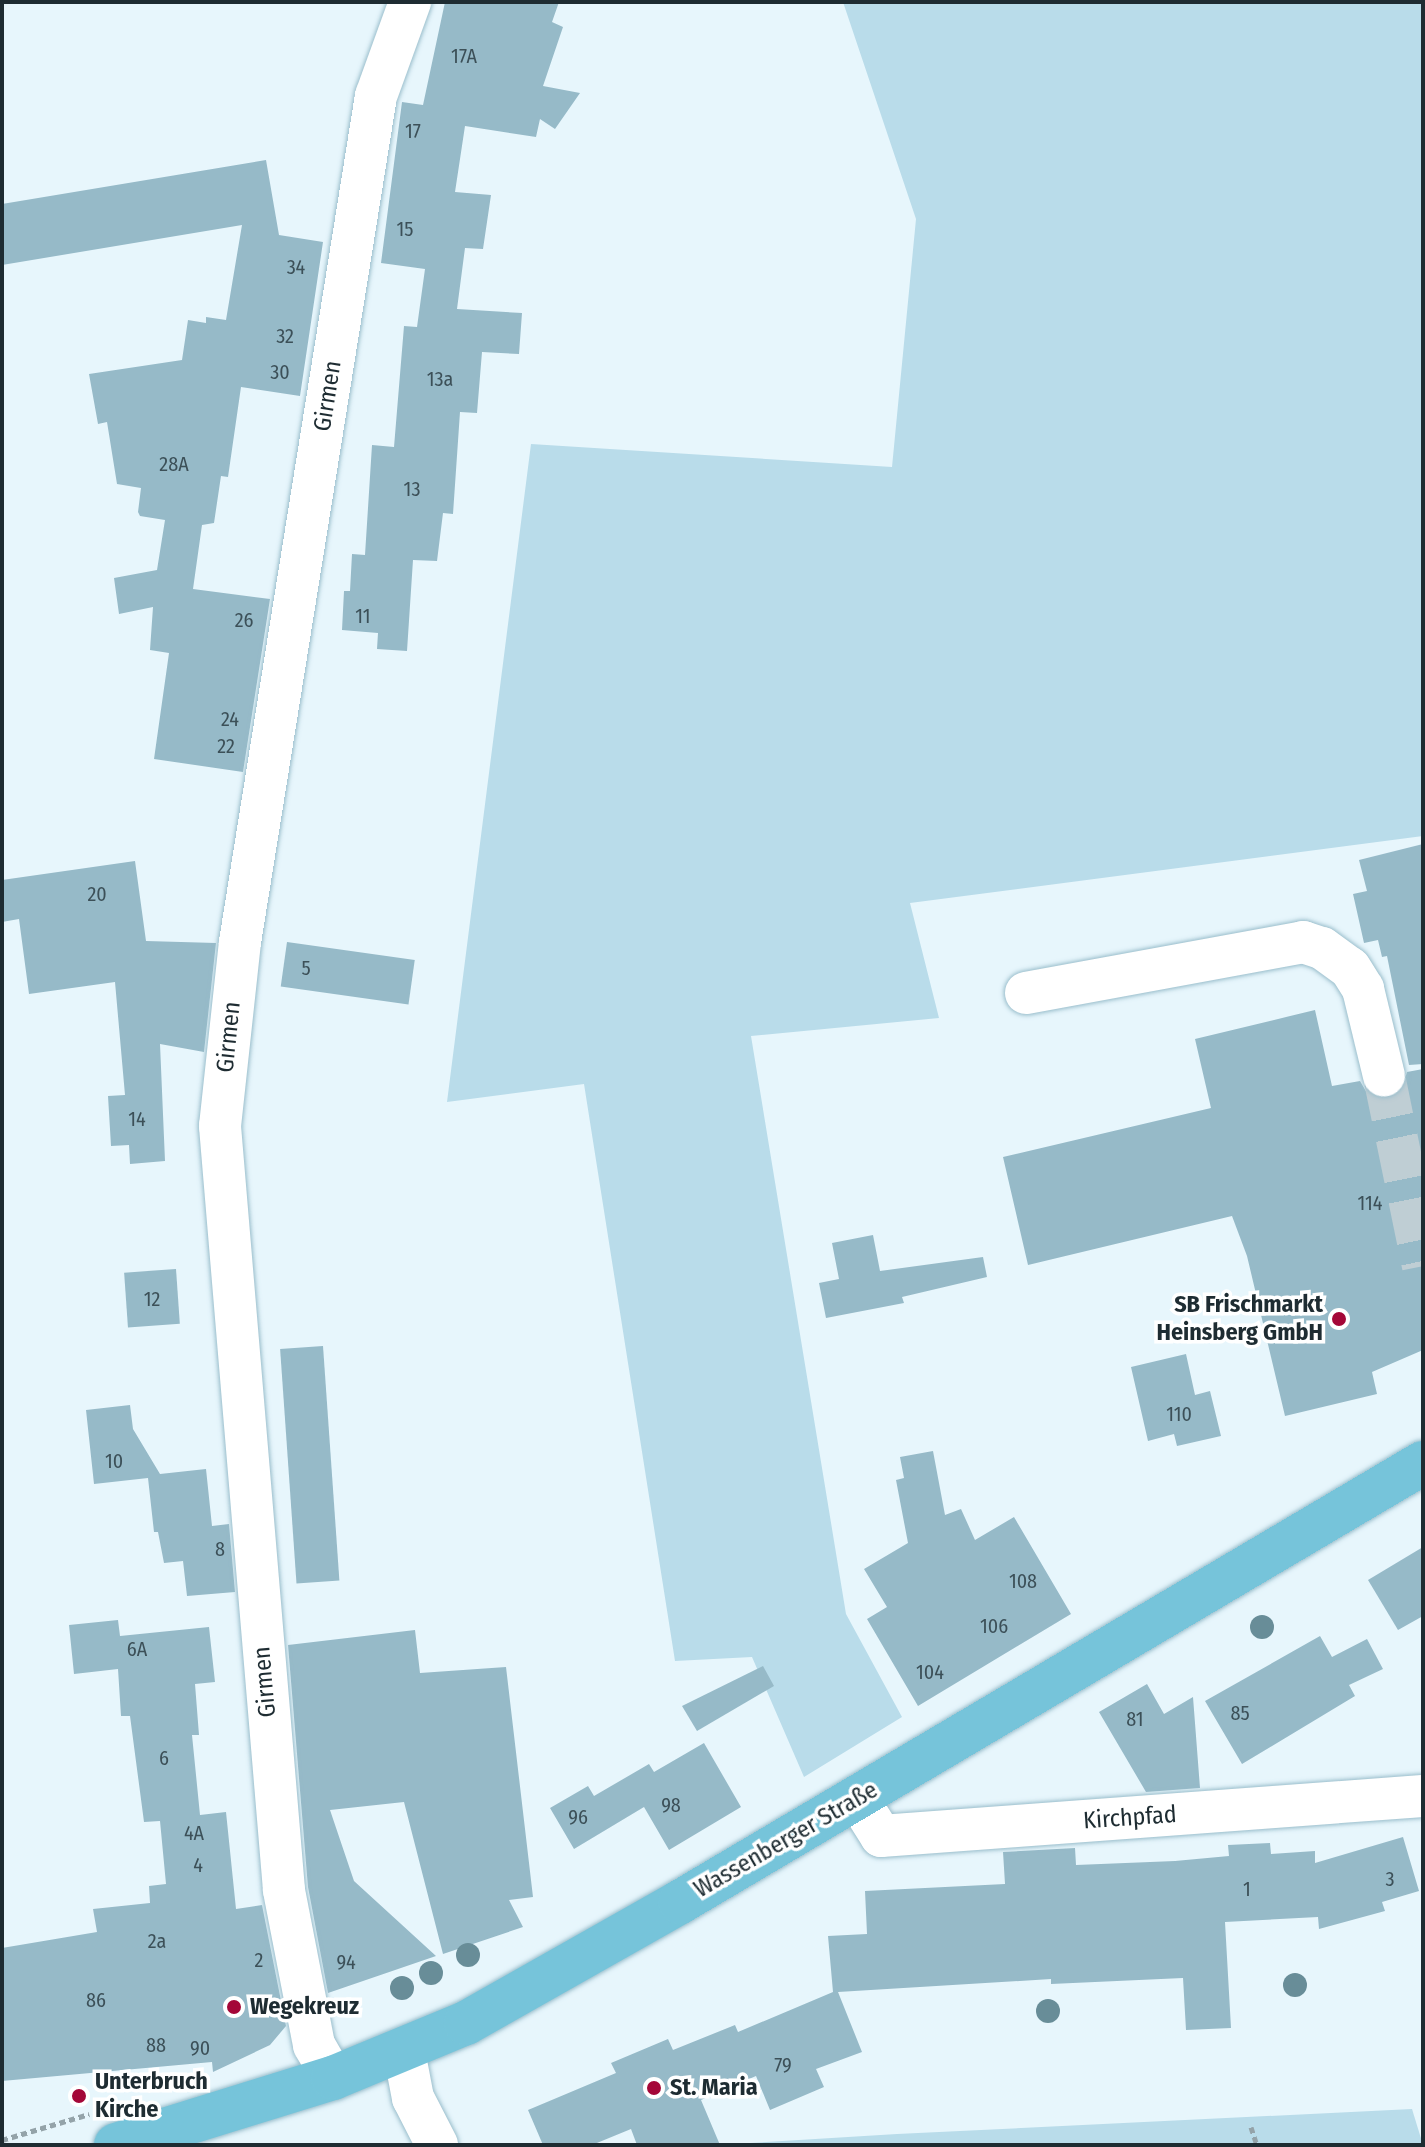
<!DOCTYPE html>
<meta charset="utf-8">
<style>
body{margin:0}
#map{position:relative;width:1425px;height:2147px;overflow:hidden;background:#e7f6fc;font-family:"Fira Sans Condensed",sans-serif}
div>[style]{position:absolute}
.green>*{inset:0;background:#b9dcea}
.building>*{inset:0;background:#96bac8;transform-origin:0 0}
.minor-tunnel>*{height:42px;margin-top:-21px;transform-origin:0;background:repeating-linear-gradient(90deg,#bfced4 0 42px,transparent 0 63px)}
.path>*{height:5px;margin-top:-2.5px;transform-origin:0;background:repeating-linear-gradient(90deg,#94a3a9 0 6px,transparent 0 10px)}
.roads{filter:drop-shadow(0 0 2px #9abecc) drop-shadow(0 0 2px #9abecc)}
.minor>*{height:42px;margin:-21px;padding:0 21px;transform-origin:21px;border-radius:21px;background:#fff}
.major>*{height:44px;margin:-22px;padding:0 22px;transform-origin:22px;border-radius:22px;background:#76c4da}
.trees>*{width:24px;height:24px;margin:-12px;border-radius:50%;background:#688d98}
.dots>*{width:22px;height:22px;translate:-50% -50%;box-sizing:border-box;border:4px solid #fff;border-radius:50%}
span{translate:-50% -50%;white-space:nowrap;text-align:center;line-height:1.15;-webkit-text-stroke:7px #fff;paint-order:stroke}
.number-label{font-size:20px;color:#3c5058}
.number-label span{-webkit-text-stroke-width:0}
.street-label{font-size:24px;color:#1e2c32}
.poi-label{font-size:24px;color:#1e2c32;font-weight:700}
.right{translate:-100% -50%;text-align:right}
.left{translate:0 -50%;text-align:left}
.frame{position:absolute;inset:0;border:4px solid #1e2c32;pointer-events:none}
</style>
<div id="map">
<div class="green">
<div style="clip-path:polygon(843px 2px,1423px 2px,1423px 836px,910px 903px,939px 1018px,751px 1036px,846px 1614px,902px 1717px,804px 1777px,752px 1657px,675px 1661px,584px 1084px,447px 1102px,531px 444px,892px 467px,916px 219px)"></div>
<div style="clip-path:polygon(1412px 2109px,1423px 2145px,750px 2143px,897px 2134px)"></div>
</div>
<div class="building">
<div style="clip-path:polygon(445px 2px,559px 2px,552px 22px,563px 27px,543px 86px,580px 93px,555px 129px,540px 119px,536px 137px,465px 126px,455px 192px,491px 195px,483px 249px,465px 248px,457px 309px,522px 313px,519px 354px,482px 352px,477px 413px,460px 412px,453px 514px,443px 513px,437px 561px,413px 560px,407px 651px,377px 649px,378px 633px,342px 630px,344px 591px,350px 591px,352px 554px,365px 555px,372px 445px,394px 447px,404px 326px,417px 327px,425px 269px,381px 263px,402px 102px,423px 105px)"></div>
<div style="clip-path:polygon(266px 160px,279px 235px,323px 242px,300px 396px,241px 387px,228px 477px,221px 476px,214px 523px,202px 525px,193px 589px,270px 599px,243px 772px,154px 759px,169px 653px,150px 650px,153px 607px,119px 614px,114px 578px,157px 570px,165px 520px,140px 516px,138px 512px,141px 488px,117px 484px,107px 422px,98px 424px,89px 374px,182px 360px,188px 320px,206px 323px,206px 317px,226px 320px,242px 225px,2px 265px,2px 204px)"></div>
<div style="clip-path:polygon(1423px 844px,1423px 1064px,1409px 1065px,1387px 956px,1382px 957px,1378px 940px,1364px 943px,1353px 894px,1367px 891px,1359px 860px)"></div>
<div style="clip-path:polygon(135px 861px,146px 941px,216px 943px,204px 1052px,160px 1044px,165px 1161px,130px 1164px,129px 1145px,111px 1146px,108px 1096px,125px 1095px,115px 982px,29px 994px,19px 919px,2px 922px,2px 880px)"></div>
<div style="left:287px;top:942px;width:129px;height:45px;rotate:8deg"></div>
<div style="clip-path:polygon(1315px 1010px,1332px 1086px,1360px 1081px,1367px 1093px,1378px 1099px,1389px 1099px,1401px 1093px,1407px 1072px,1423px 1069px,1423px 1350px,1372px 1372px,1377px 1394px,1285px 1416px,1247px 1256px,1232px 1216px,1028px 1265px,1003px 1157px,1211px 1108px,1195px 1039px)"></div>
<div style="clip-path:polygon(873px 1235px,880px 1271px,983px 1257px,987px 1277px,902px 1297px,904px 1303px,826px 1318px,819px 1283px,839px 1279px,832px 1243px)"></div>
<div style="left:176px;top:1269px;width:55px;height:52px;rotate:86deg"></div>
<div style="left:323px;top:1346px;width:235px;height:43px;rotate:86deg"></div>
<div style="clip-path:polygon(1186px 1354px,1195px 1395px,1210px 1391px,1221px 1436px,1177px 1446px,1174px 1434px,1148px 1441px,1131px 1367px)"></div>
<div style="clip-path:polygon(130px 1405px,133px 1429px,160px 1474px,206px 1469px,212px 1526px,229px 1524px,235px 1592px,187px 1596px,183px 1561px,164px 1563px,158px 1532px,154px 1532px,148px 1478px,94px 1484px,86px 1410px)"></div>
<div style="clip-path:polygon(933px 1451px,945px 1515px,961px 1509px,975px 1540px,1014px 1517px,1071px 1614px,918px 1706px,867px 1619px,887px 1607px,864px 1569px,908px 1543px,896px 1480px,904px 1478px,900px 1457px)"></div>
<div style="clip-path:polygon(1423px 1547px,1423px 1616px,1398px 1630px,1368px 1580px)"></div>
<div style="clip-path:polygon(118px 1620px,120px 1636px,209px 1627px,215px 1682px,195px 1684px,199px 1735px,192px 1735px,200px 1815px,226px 1812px,236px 1909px,262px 1905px,286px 2026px,270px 2045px,213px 2072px,212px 2062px,2px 2081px,2px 1948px,97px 1932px,93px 1909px,150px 1903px,149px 1886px,166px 1884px,160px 1821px,144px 1822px,130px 1716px,121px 1716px,118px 1669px,74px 1674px,69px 1625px)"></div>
<div style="clip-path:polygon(415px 1630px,420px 1673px,506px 1667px,533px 1897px,509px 1900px,523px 1927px,443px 1954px,404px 1802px,330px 1810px,354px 1881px,436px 1956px,328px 1993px,308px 1887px,288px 1645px)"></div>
<div style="clip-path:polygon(1320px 1636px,1332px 1657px,1367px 1639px,1383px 1669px,1349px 1685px,1355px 1696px,1242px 1764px,1205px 1701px)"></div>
<div style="clip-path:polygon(763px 1666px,774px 1686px,697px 1731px,682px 1706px)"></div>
<div style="clip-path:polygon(1147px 1684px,1164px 1714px,1193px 1697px,1200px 1788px,1146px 1792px,1099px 1712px)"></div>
<div style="clip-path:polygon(704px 1743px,741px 1807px,669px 1850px,644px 1807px,574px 1849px,550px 1808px,588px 1786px,594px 1796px,649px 1764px,654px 1772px)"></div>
<div style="clip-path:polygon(1403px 1837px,1419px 1891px,1382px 1902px,1385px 1911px,1319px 1929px,1318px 1917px,1225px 1922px,1231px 2028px,1186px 2030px,1183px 1978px,1051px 1984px,1051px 1979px,838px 1992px,862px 2052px,816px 2069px,824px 2087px,770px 2110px,756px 2076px,701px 2100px,720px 2145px,637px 2145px,631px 2129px,592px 2145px,543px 2145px,528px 2110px,616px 2073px,611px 2063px,668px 2039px,673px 2050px,735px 2025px,738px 2032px,833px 1992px,828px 1936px,867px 1934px,865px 1891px,1005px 1884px,1003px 1852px,1075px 1848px,1076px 1865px,1175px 1861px,1229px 1856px,1228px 1845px,1270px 1843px,1271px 1854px,1315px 1851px,1315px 1863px)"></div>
</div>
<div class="minor-tunnel">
<div style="left:1384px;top:1076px;width:194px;rotate:78.4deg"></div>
</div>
<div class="path">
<div style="left:1251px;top:2127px;width:19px;rotate:72deg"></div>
<div style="left:2px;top:2140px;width:91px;rotate:-16.6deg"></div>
</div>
<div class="roads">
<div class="minor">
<div style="left:1026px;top:993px;width:282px;rotate:-10.4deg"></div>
<div style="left:1303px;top:942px;width:20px;rotate:18deg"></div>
<div style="left:1322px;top:948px;width:34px;rotate:36deg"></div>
<div style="left:1350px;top:968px;width:25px;rotate:58deg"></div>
<div style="left:1363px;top:989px;width:89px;rotate:76.4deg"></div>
<div style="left:857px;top:1798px;width:45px;rotate:57.7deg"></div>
<div style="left:881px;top:1836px;width:543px;rotate:-4.22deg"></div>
<div style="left:404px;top:2051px;width:48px;rotate:79.2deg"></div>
<div style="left:413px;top:2098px;width:53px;rotate:62.9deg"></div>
<div style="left:333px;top:2078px;width:38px;rotate:-120deg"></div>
<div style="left:314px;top:2045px;width:158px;rotate:-101deg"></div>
<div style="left:284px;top:1890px;width:767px;rotate:-94.79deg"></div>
<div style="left:220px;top:1126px;width:185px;rotate:-83.8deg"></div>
<div style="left:240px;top:942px;width:857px;rotate:-80.87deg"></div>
<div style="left:376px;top:96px;width:100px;rotate:-70.1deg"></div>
</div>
<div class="major">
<div style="left:116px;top:2145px;width:227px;rotate:-17.2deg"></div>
<div style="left:333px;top:2078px;width:144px;rotate:-22.5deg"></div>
<div style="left:466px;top:2023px;width:246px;rotate:-29.5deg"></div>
<div style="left:680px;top:1902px;width:863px;rotate:-30.58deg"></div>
</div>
</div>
<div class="trees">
<div style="left:1262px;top:1627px"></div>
<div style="left:468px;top:1955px"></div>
<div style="left:431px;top:1973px"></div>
<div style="left:1295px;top:1985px"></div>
<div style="left:402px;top:1988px"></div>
<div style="left:1048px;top:2011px"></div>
</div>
<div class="dots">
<div style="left:1339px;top:1319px;background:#a40738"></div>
<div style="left:234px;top:2007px;background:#a40738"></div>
<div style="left:654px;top:2088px;background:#a40738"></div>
<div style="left:79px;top:2096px;background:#a40738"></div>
</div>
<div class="number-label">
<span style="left:464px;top:56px">17A</span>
<span style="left:413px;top:131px">17</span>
<span style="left:405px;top:229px">15</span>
<span style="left:296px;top:267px">34</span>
<span style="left:285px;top:336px">32</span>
<span style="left:280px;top:372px">30</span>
<span style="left:440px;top:379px">13a</span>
<span style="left:174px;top:464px">28A</span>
<span style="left:412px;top:489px">13</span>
<span style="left:363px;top:616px">11</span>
<span style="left:244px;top:620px">26</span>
<span style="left:230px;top:719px">24</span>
<span style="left:226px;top:746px">22</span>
<span style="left:97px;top:894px">20</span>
<span style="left:306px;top:968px">5</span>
<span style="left:137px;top:1119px">14</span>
<span style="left:1370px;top:1203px">114</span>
<span style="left:152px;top:1299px">12</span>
<span style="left:1179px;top:1414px">110</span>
<span style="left:114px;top:1461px">10</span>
<span style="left:220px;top:1549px">8</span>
<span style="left:1023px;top:1581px">108</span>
<span style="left:994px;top:1626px">106</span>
<span style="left:137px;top:1649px">6A</span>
<span style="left:930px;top:1672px">104</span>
<span style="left:1240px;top:1713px">85</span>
<span style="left:1135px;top:1719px">81</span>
<span style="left:164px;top:1758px">6</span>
<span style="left:671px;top:1805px">98</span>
<span style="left:578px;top:1817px">96</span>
<span style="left:194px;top:1833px">4A</span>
<span style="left:198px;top:1865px">4</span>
<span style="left:1390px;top:1879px">3</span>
<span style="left:1247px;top:1889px">1</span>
<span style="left:157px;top:1941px">2a</span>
<span style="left:259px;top:1960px">2</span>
<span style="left:346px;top:1962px">94</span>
<span style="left:96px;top:2000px">86</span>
<span style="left:156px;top:2045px">88</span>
<span style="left:200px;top:2048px">90</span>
<span style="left:783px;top:2065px">79</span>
</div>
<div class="street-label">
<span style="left:328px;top:396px;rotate:-81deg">Girmen</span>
<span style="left:229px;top:1037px;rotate:-84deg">Girmen</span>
<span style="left:265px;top:1682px;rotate:-95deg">Girmen</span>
<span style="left:1130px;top:1818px;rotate:-4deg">Kirchpfad</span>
<span style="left:786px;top:1840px;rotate:-30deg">Wassenberger Straße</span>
</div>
<div class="poi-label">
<span class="right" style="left:1323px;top:1319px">SB Frischmarkt<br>Heinsberg GmbH</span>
<span class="left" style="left:250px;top:2007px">Wegekreuz</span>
<span class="left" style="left:95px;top:2096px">Unterbruch<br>Kirche</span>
<span class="left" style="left:670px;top:2088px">St. Maria</span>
</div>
<div class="frame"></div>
</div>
